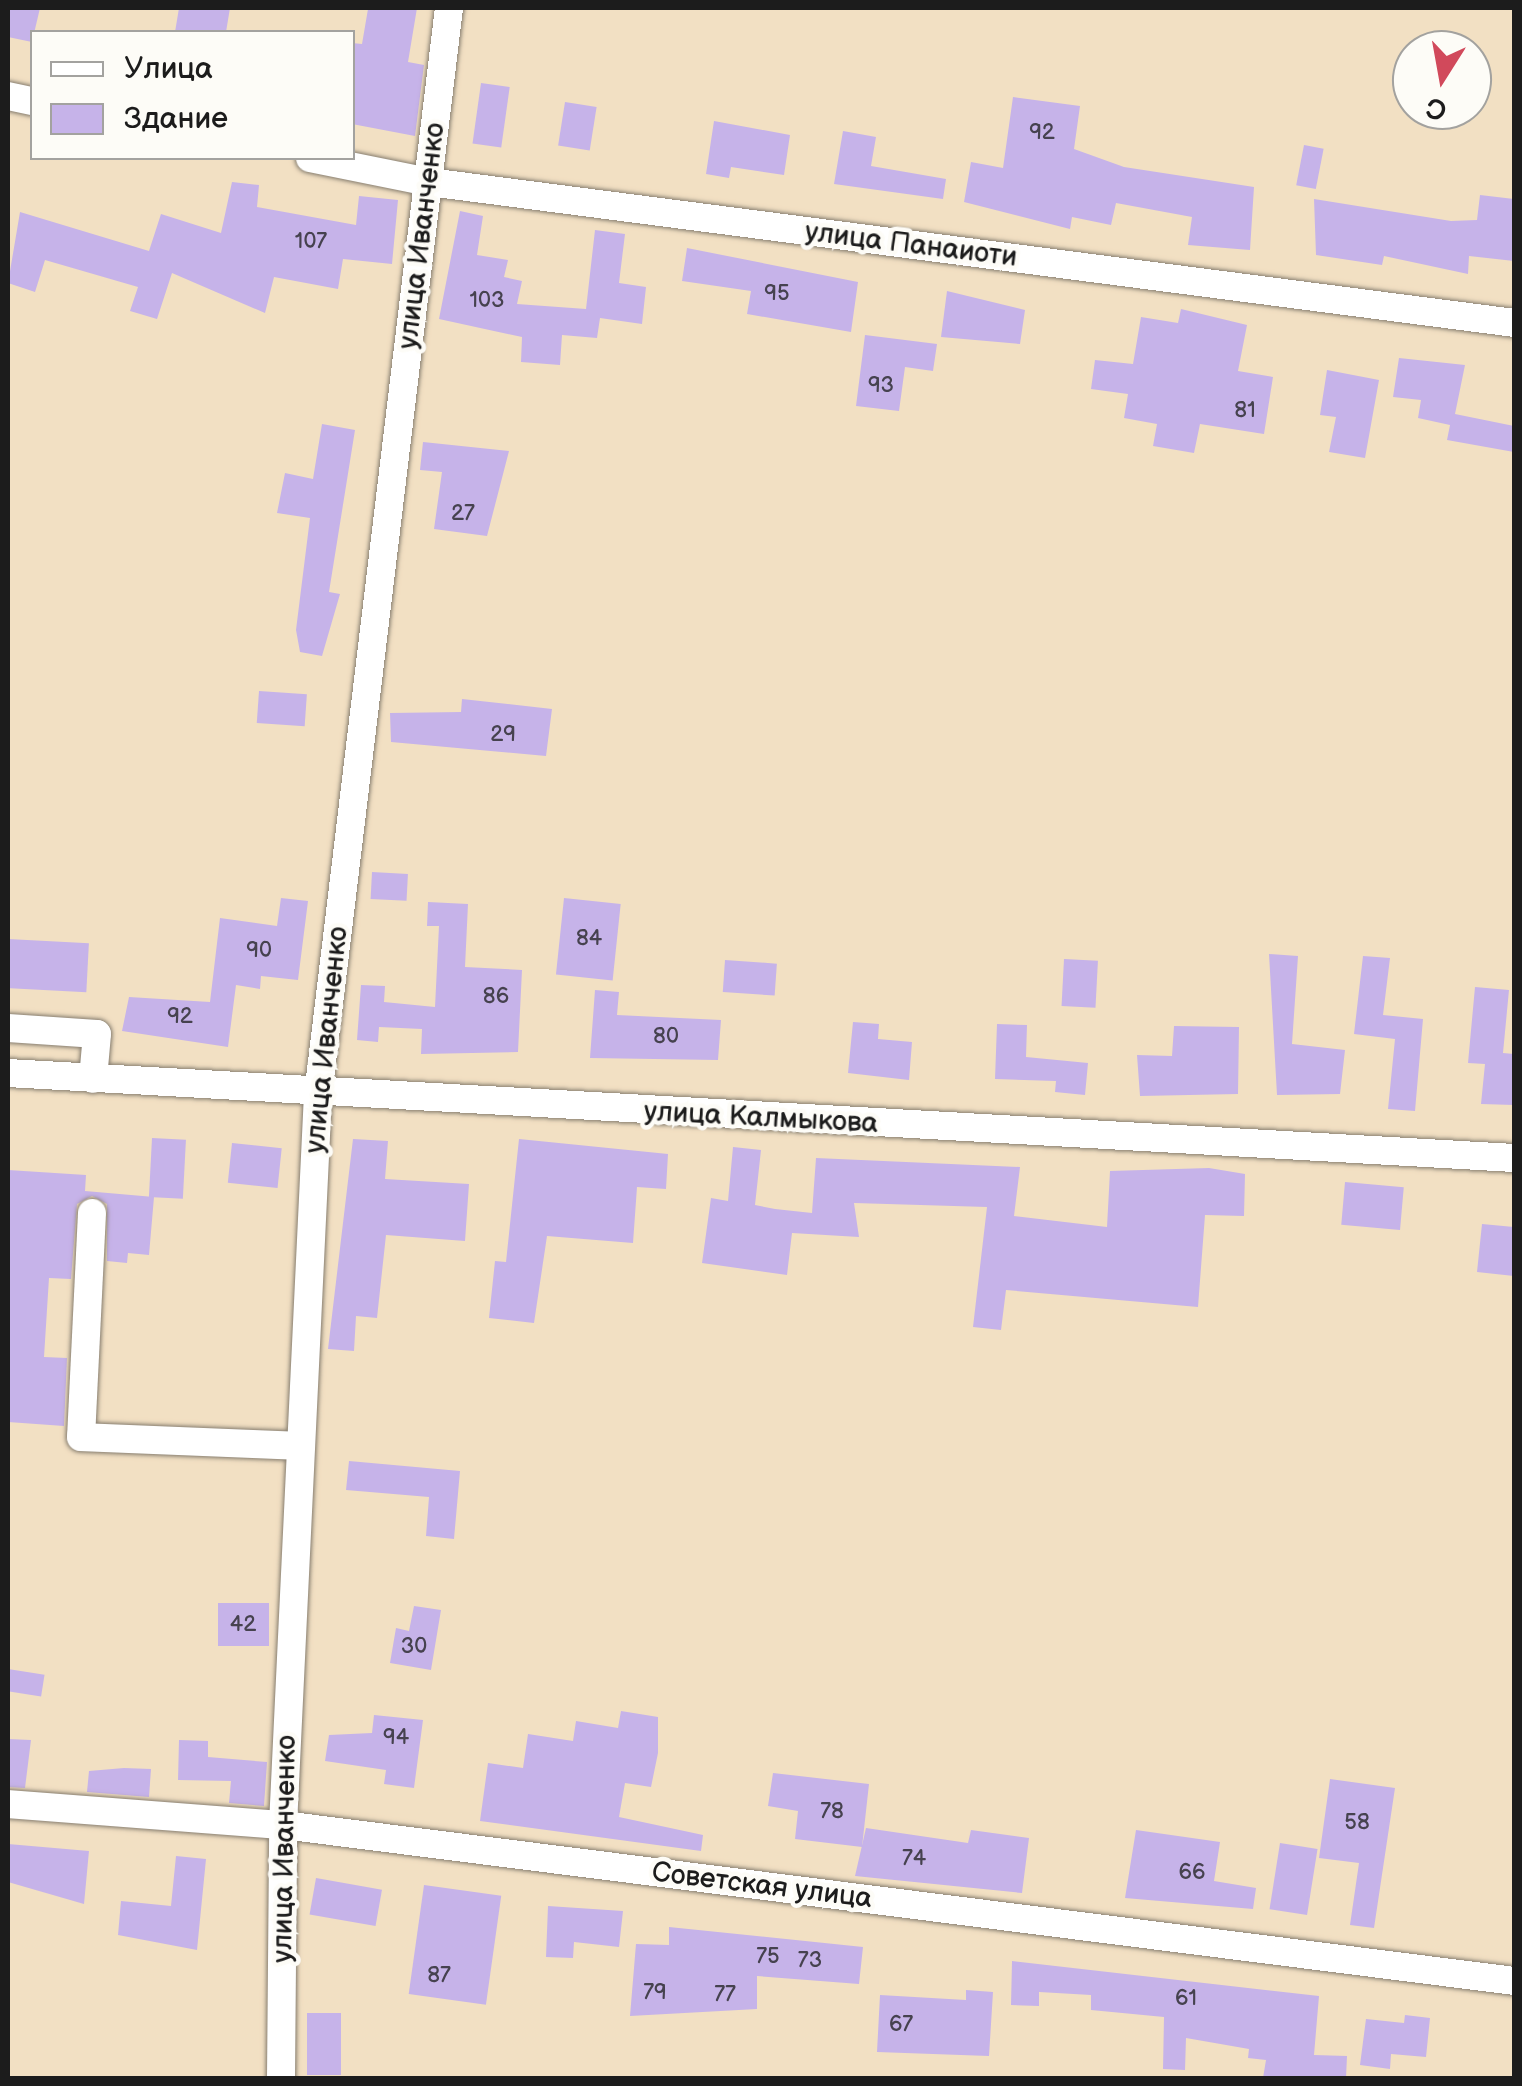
<!DOCTYPE html>
<meta charset="utf-8">
<style>
body{margin:0}
#map{position:relative;width:1522px;height:2086px;overflow:hidden;background:#f2e0c3;font-family:"Balsamiq Sans",sans-serif}
div>[style]{position:absolute}
.building>*{inset:0;background:#c6b3e9;transform-origin:0 0}
.roads{filter:drop-shadow(0 0 2px #877e70) drop-shadow(0 0 2px #877e70)}
.minor>*{height:28px;margin:-14px;padding:0 14px;transform-origin:14px;border-radius:14px;background:#fff}
span{translate:-50% -50%;white-space:nowrap;text-align:center;line-height:1.15;-webkit-text-stroke:9px #fdfcf7;paint-order:stroke}
.number-label{font-size:22px;color:#46424f}
.number-label span{-webkit-text-stroke-width:0}
.street-label{font-size:28px;color:#1c1c1c}
.frame{position:absolute;inset:0;border:10px solid #1c1c1c;pointer-events:none}
.legend{position:absolute;left:30px;top:30px;width:325px;height:130px;box-sizing:border-box;background:#fdfcf7;border:2px solid #a3a29f;margin:0;padding:12px 18px;list-style:none;font-size:30px;color:#1c1c1c}
.legend li{display:flex;align-items:center;gap:20px;height:50px}
.legend b{width:50px;border:2px solid #a3a29f}
.north{position:absolute;left:1392px;top:30px;width:100px;height:100px;box-sizing:border-box;background:#fdfcf7;border:2px solid #a3a29f;border-radius:50%;rotate:191deg;font-size:28px;font-weight:700;line-height:40px;text-align:center;color:#1c1c1c}
.north::after{content:'';display:block;margin:auto;width:35px;height:45px;background:#d1495b;clip-path:polygon(50% 0,100% 100%,50% 72%,0 100%)}
</style>
<div id="map">
<div class="building">
<div style="clip-path:polygon(8px 8px,40px 8px,32px 42px,8px 37px)"></div>
<div style="clip-path:polygon(179px 8px,230px 8px,226px 32px,175px 32px)"></div>
<div style="clip-path:polygon(386px 8px,417px 8px,408px 62px,424px 65px,415px 136px,352px 124px,352px 43px,362px 44px,368px 9px)"></div>
<div style="left:481px;top:83px;width:29px;height:61px;rotate:8deg"></div>
<div style="clip-path:polygon(1013px 97px,1080px 106px,1074px 149px,1124px 167px,1254px 187px,1250px 250px,1188px 245px,1192px 217px,1116px 203px,1111px 225px,1072px 217px,1070px 229px,964px 202px,971px 162px,1003px 168px)"></div>
<div style="left:565px;top:102px;width:32px;height:44px;rotate:9deg"></div>
<div style="clip-path:polygon(714px 121px,790px 135px,784px 175px,731px 167px,729px 178px,706px 174px)"></div>
<div style="clip-path:polygon(843px 131px,876px 137px,871px 166px,946px 179px,943px 199px,834px 184px)"></div>
<div style="left:1304px;top:145px;width:20px;height:41px;rotate:11deg"></div>
<div style="clip-path:polygon(232px 182px,259px 185px,257px 207px,356px 225px,359px 196px,398px 200px,392px 264px,343px 259px,338px 289px,274px 277px,265px 313px,172px 273px,157px 319px,130px 311px,138px 287px,45px 260px,35px 292px,8px 283px,20px 212px,149px 251px,161px 214px,221px 233px)"></div>
<div style="clip-path:polygon(1480px 195px,1514px 199px,1514px 261px,1469px 256px,1468px 274px,1384px 256px,1382px 265px,1316px 255px,1314px 199px,1451px 221px,1477px 220px)"></div>
<div style="clip-path:polygon(460px 211px,483px 216px,477px 255px,508px 260px,504px 277px,522px 281px,517px 304px,586px 309px,595px 230px,625px 234px,619px 283px,646px 287px,642px 324px,600px 318px,597px 338px,562px 335px,560px 365px,521px 362px,522px 337px,439px 319px)"></div>
<div style="clip-path:polygon(687px 248px,858px 282px,851px 332px,747px 314px,751px 291px,682px 281px)"></div>
<div style="clip-path:polygon(947px 291px,1025px 310px,1020px 344px,941px 337px)"></div>
<div style="clip-path:polygon(1181px 309px,1247px 325px,1238px 371px,1273px 377px,1264px 434px,1200px 424px,1194px 453px,1153px 446px,1157px 424px,1124px 418px,1128px 394px,1091px 389px,1095px 360px,1133px 364px,1141px 317px,1178px 323px)"></div>
<div style="clip-path:polygon(865px 335px,937px 344px,933px 371px,905px 367px,899px 411px,856px 406px)"></div>
<div style="clip-path:polygon(1399px 358px,1465px 365px,1455px 414px,1514px 426px,1514px 452px,1447px 440px,1450px 425px,1418px 418px,1421px 400px,1393px 397px)"></div>
<div style="clip-path:polygon(1327px 370px,1379px 380px,1365px 458px,1329px 452px,1336px 417px,1320px 415px)"></div>
<div style="clip-path:polygon(322px 424px,355px 430px,329px 592px,340px 594px,322px 656px,300px 652px,296px 630px,310px 518px,277px 513px,285px 473px,313px 479px)"></div>
<div style="clip-path:polygon(423px 442px,509px 451px,487px 536px,434px 529px,442px 472px,420px 470px)"></div>
<div style="left:259px;top:691px;width:48px;height:32px;rotate:4deg"></div>
<div style="clip-path:polygon(462px 699px,552px 709px,546px 756px,391px 742px,390px 713px,461px 712px)"></div>
<div style="left:372px;top:872px;width:36px;height:27px;rotate:3deg"></div>
<div style="clip-path:polygon(281px 898px,308px 901px,298px 980px,261px 976px,260px 989px,236px 985px,228px 1047px,122px 1031px,129px 997px,210px 1002px,220px 918px,277px 926px)"></div>
<div style="left:564px;top:898px;width:57px;height:77px;rotate:6deg"></div>
<div style="clip-path:polygon(428px 902px,468px 904px,465px 967px,522px 970px,518px 1052px,421px 1054px,422px 1029px,379px 1027px,378px 1042px,357px 1040px,361px 985px,385px 986px,384px 1002px,435px 1007px,439px 926px,427px 926px)"></div>
<div style="left:8px;top:939px;width:81px;height:49px;rotate:3deg"></div>
<div style="clip-path:polygon(1269px 954px,1298px 956px,1292px 1044px,1345px 1050px,1340px 1094px,1277px 1095px)"></div>
<div style="clip-path:polygon(1363px 956px,1390px 958px,1383px 1015px,1423px 1019px,1415px 1111px,1388px 1109px,1395px 1039px,1354px 1034px)"></div>
<div style="left:1064px;top:959px;width:34px;height:47px;rotate:3deg"></div>
<div style="left:725px;top:960px;width:52px;height:32px;rotate:4deg"></div>
<div style="clip-path:polygon(1475px 987px,1509px 990px,1503px 1053px,1514px 1054px,1514px 1105px,1481px 1104px,1485px 1064px,1468px 1063px)"></div>
<div style="clip-path:polygon(595px 990px,619px 992px,617px 1015px,721px 1020px,718px 1060px,590px 1058px)"></div>
<div style="clip-path:polygon(853px 1022px,879px 1024px,878px 1039px,912px 1042px,909px 1080px,848px 1073px)"></div>
<div style="clip-path:polygon(997px 1024px,1027px 1025px,1026px 1057px,1088px 1063px,1085px 1095px,1055px 1092px,1056px 1081px,995px 1079px)"></div>
<div style="clip-path:polygon(1174px 1026px,1239px 1027px,1238px 1094px,1140px 1096px,1137px 1055px,1172px 1056px)"></div>
<div style="left:152px;top:1138px;width:34px;height:59px;rotate:3deg"></div>
<div style="clip-path:polygon(353px 1139px,388px 1141px,385px 1179px,469px 1184px,465px 1241px,386px 1235px,377px 1318px,356px 1316px,354px 1351px,328px 1349px)"></div>
<div style="clip-path:polygon(519px 1139px,668px 1154px,666px 1189px,637px 1187px,633px 1243px,547px 1236px,534px 1323px,489px 1318px,495px 1261px,506px 1262px)"></div>
<div style="left:232px;top:1143px;width:50px;height:40px;rotate:6deg"></div>
<div style="clip-path:polygon(733px 1147px,761px 1150px,755px 1205px,775px 1209px,812px 1213px,816px 1158px,1020px 1167px,1014px 1216px,1107px 1227px,1110px 1171px,1209px 1168px,1245px 1174px,1244px 1216px,1205px 1215px,1198px 1307px,1006px 1290px,1001px 1330px,973px 1327px,987px 1207px,854px 1203px,859px 1237px,792px 1233px,787px 1275px,702px 1263px,711px 1198px,728px 1201px)"></div>
<div style="clip-path:polygon(8px 1170px,86px 1175px,85px 1191px,154px 1197px,149px 1255px,128px 1253px,127px 1263px,107px 1261px,107px 1204px,92px 1196px,77px 1204px,71px 1279px,49px 1278px,44px 1357px,67px 1358px,64px 1426px,8px 1422px)"></div>
<div style="left:1345px;top:1182px;width:59px;height:43px;rotate:5deg"></div>
<div style="clip-path:polygon(1482px 1224px,1514px 1227px,1514px 1276px,1477px 1272px)"></div>
<div style="clip-path:polygon(349px 1461px,460px 1471px,454px 1539px,426px 1536px,429px 1497px,346px 1490px)"></div>
<div style="left:218px;top:1603px;width:51px;height:43px"></div>
<div style="clip-path:polygon(414px 1606px,441px 1610px,431px 1670px,390px 1663px,396px 1628px,409px 1631px)"></div>
<div style="left:8px;top:1669px;width:37px;height:22px;rotate:9deg"></div>
<div style="clip-path:polygon(621px 1711px,658px 1717px,658px 1753px,651px 1787px,625px 1783px,619px 1817px,703px 1835px,701px 1851px,480px 1821px,488px 1763px,523px 1768px,528px 1734px,573px 1741px,576px 1721px,618px 1728px)"></div>
<div style="clip-path:polygon(374px 1715px,423px 1720px,414px 1788px,384px 1784px,386px 1770px,325px 1761px,329px 1735px,372px 1733px)"></div>
<div style="clip-path:polygon(8px 1739px,31px 1740px,25px 1788px,8px 1787px)"></div>
<div style="clip-path:polygon(179px 1740px,208px 1741px,208px 1757px,267px 1762px,264px 1806px,229px 1803px,231px 1781px,178px 1780px)"></div>
<div style="clip-path:polygon(124px 1768px,151px 1769px,149px 1797px,87px 1792px,89px 1771px)"></div>
<div style="clip-path:polygon(773px 1773px,869px 1784px,862px 1847px,795px 1839px,798px 1811px,768px 1806px)"></div>
<div style="clip-path:polygon(1330px 1779px,1395px 1788px,1374px 1928px,1350px 1925px,1359px 1863px,1319px 1858px)"></div>
<div style="clip-path:polygon(866px 1828px,968px 1843px,971px 1830px,1029px 1838px,1022px 1893px,855px 1876px)"></div>
<div style="clip-path:polygon(1136px 1830px,1220px 1842px,1214px 1881px,1256px 1888px,1253px 1909px,1125px 1898px)"></div>
<div style="left:1280px;top:1843px;width:38px;height:67px;rotate:9deg"></div>
<div style="clip-path:polygon(8px 1844px,89px 1851px,84px 1904px,8px 1882px)"></div>
<div style="clip-path:polygon(176px 1856px,206px 1859px,197px 1950px,118px 1935px,121px 1901px,171px 1906px)"></div>
<div style="left:316px;top:1878px;width:67px;height:37px;rotate:10deg"></div>
<div style="left:424px;top:1885px;width:78px;height:110px;rotate:8deg"></div>
<div style="clip-path:polygon(548px 1906px,623px 1911px,619px 1947px,574px 1942px,573px 1958px,546px 1957px)"></div>
<div style="clip-path:polygon(669px 1927px,863px 1947px,859px 1984px,757px 1976px,757px 2009px,630px 2016px,636px 1944px,669px 1945px)"></div>
<div style="clip-path:polygon(1012px 1961px,1319px 1996px,1314px 2055px,1347px 2056px,1346px 2078px,1263px 2078px,1266px 2060px,1248px 2058px,1249px 2049px,1186px 2038px,1185px 2070px,1163px 2069px,1164px 2017px,1091px 2010px,1091px 1995px,1039px 1992px,1039px 2006px,1011px 2005px)"></div>
<div style="clip-path:polygon(966px 1990px,993px 1992px,989px 2056px,877px 2052px,880px 1995px,966px 2000px)"></div>
<div style="left:307px;top:2013px;width:34px;height:62px"></div>
<div style="clip-path:polygon(1405px 2015px,1430px 2018px,1426px 2057px,1391px 2054px,1390px 2069px,1360px 2065px,1366px 2019px,1404px 2023px)"></div>
</div>
<div class="roads">
<div class="minor">
<div style="left:8px;top:96px;width:25px;rotate:12deg"></div>
<div style="left:310px;top:158px;width:121px;rotate:11.4deg"></div>
<div style="left:429px;top:182px;width:1094px;rotate:7.4deg"></div>
<div style="left:8px;top:1028px;width:89px;rotate:3.9deg"></div>
<div style="left:97px;top:1034px;width:45px;rotate:95.1deg"></div>
<div style="left:8px;top:1073px;width:1508px;rotate:3.23deg"></div>
<div style="left:92px;top:1213px;width:224px;rotate:92.8deg"></div>
<div style="left:81px;top:1437px;width:220px;rotate:2.3deg"></div>
<div style="left:8px;top:1804px;width:276px;rotate:4.4deg"></div>
<div style="left:283px;top:1825px;width:1241px;rotate:7.22deg"></div>
<div style="left:281px;top:2078px;width:253px;rotate:-89.5deg"></div>
<div style="left:283px;top:1825px;width:731px;rotate:-87.26deg"></div>
<div style="left:318px;top:1095px;width:1095px;rotate:-83.13deg"></div>
</div>
</div>
<div class="number-label">
<span style="left:1042px;top:133px">92</span>
<span style="left:311px;top:242px">107</span>
<span style="left:777px;top:294px">95</span>
<span style="left:487px;top:301px">103</span>
<span style="left:881px;top:386px">93</span>
<span style="left:1245px;top:411px">81</span>
<span style="left:463px;top:514px">27</span>
<span style="left:503px;top:735px">29</span>
<span style="left:589px;top:939px">84</span>
<span style="left:259px;top:951px">90</span>
<span style="left:496px;top:997px">86</span>
<span style="left:180px;top:1017px">92</span>
<span style="left:666px;top:1037px">80</span>
<span style="left:243px;top:1625px">42</span>
<span style="left:414px;top:1647px">30</span>
<span style="left:396px;top:1738px">94</span>
<span style="left:832px;top:1812px">78</span>
<span style="left:1357px;top:1823px">58</span>
<span style="left:914px;top:1859px">74</span>
<span style="left:1192px;top:1873px">66</span>
<span style="left:768px;top:1957px">75</span>
<span style="left:810px;top:1961px">73</span>
<span style="left:439px;top:1976px">87</span>
<span style="left:655px;top:1993px">79</span>
<span style="left:725px;top:1995px">77</span>
<span style="left:1186px;top:1999px">61</span>
<span style="left:901px;top:2025px">67</span>
</div>
<div class="street-label">
<span style="left:422px;top:236px;rotate:-83deg">улица Иванченко</span>
<span style="left:911px;top:245px;rotate:7deg">улица Панаиоти</span>
<span style="left:327px;top:1040px;rotate:-84deg">улица Иванченко</span>
<span style="left:761px;top:1118px;rotate:3deg">улица Калмыкова</span>
<span style="left:285px;top:1849px;rotate:-89deg">улица Иванченко</span>
<span style="left:762px;top:1886px;rotate:7deg">Советская улица</span>
</div>
<div class="frame"></div>
<ul class="legend">
<li><b style="height:12px;background:#fff"></b>Улица</li>
<li><b style="height:28px;background:#c6b3e9"></b>Здание</li>
</ul>
<div class="north">С</div>
</div>
